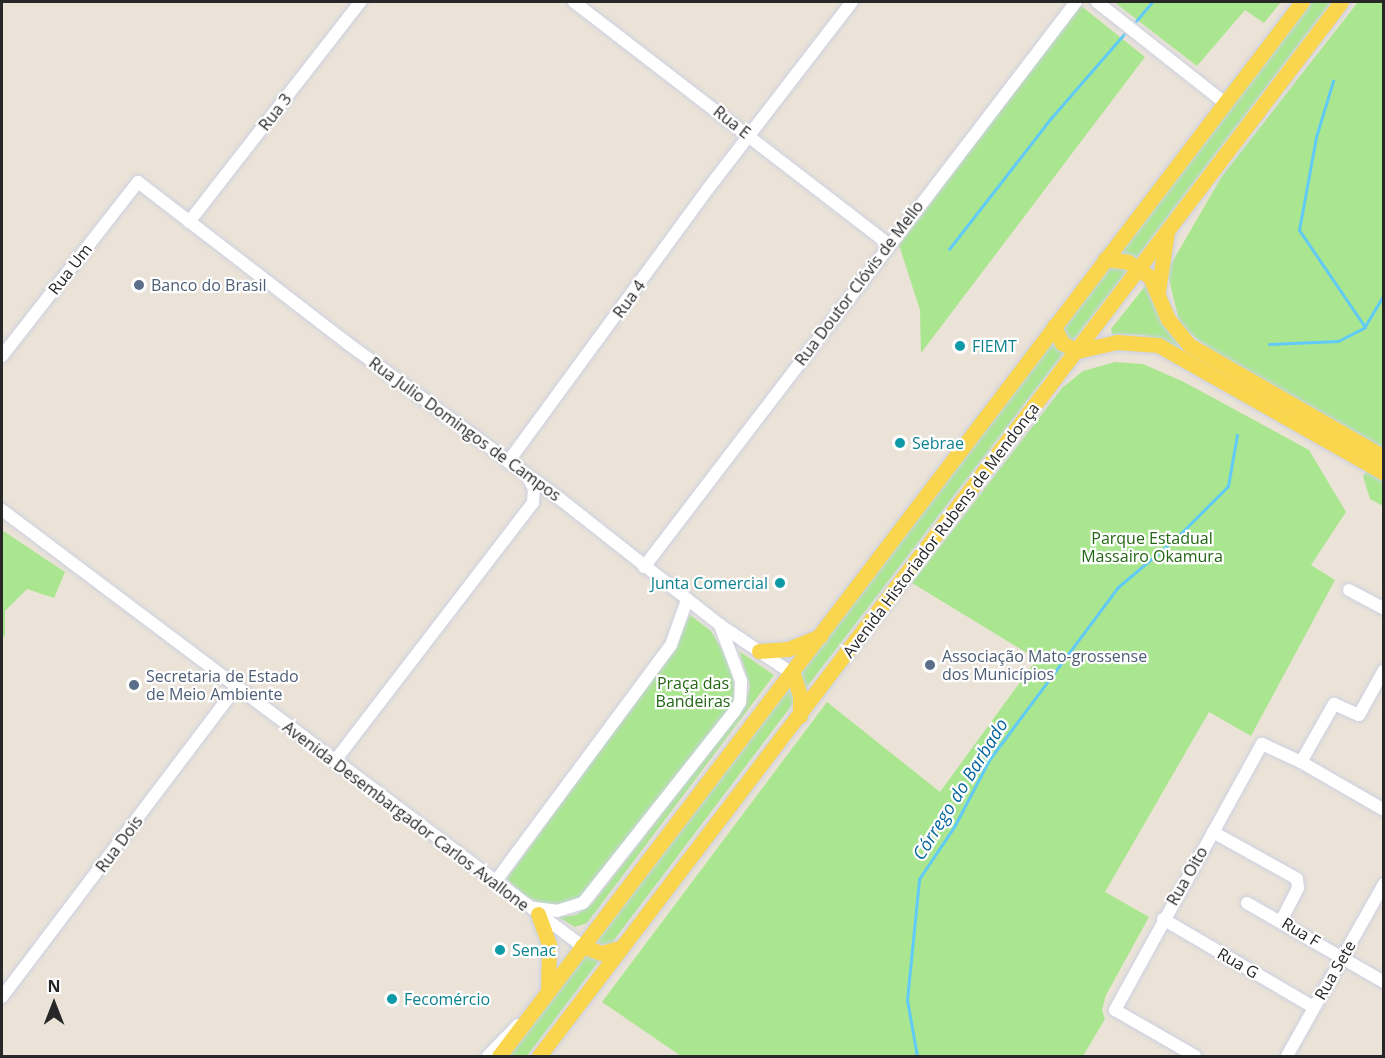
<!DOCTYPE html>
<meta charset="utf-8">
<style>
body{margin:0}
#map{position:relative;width:1385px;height:1058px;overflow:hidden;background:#ebe3d7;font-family:"Open Sans",sans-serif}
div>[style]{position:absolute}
.green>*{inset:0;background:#aae68f}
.stream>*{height:3px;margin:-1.5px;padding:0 1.5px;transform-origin:1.5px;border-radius:1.5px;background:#61caf6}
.roads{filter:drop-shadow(0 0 2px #ccd0e2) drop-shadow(0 0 2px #ccd0e2)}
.minor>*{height:12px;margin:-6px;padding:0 6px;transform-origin:6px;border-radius:6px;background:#fff}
.major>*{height:15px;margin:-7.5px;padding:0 7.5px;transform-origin:7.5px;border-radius:7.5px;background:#f9d64e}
.dots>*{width:16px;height:16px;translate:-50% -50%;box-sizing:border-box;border:3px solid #fff;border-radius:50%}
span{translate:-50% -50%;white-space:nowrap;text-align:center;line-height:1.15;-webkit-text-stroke:4.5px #fff;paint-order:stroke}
.street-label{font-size:16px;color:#272727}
.service-label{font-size:16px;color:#4e5e75}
.left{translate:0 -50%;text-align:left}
.culture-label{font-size:16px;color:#0d838f}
.right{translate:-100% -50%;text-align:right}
.park-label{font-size:16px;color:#236714}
.water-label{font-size:18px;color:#04659e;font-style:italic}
.frame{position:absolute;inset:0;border:3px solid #272727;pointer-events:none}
.north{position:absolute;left:24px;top:974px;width:60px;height:60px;-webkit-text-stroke:4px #fff;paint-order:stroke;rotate:0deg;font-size:16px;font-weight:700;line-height:24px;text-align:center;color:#272727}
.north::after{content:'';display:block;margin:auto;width:21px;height:27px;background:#272727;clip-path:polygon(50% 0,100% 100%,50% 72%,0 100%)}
</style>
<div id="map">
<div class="green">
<div style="clip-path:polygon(1114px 2px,1281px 2px,1264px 23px,1245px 10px,1197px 66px)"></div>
<div style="clip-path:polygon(1312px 2px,1331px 2px,1135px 260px,1120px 251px)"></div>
<div style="clip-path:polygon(1358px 2px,1383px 2px,1383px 452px,1214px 352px,1180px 325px,1167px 271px,1222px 176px)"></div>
<div style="clip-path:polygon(1080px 5px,1145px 57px,921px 353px,920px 310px,899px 245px)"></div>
<div style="clip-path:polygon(1111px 264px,1130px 267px,1069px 346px,1059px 332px)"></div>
<div style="clip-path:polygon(1146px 285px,1158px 309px,1249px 390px,1169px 343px,1144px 335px,1112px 334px,1111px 329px)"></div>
<div style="clip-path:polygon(1052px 340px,1066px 350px,803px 692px,798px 675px)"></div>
<div style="clip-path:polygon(1115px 362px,1143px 364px,1184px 382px,1309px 450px,1346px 512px,1311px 565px,1335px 580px,1251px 736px,1209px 712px,1105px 892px,1149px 917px,1106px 995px,1102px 1010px,1105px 1019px,1083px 1056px,681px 1056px,602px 1002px,827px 702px,940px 792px,1037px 659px,912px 583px,1062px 388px,1083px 371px)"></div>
<div style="clip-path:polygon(1367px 471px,1383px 479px,1383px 506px,1370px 499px,1363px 476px)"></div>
<div style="clip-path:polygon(2px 530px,65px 572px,54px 598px,27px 589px,5px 611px,5px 635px,2px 640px)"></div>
<div style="clip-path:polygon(690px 615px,711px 631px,730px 663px,736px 702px,580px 901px,549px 906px,527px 897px,507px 879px,673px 649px)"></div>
<div style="clip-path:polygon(739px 651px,774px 675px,587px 923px,575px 927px,558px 917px,576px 915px,593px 903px,745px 707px,750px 686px)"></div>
<div style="clip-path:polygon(792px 684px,795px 701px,611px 944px,593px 944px)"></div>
<div style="clip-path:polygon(587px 952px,602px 957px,527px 1056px,509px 1056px)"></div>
</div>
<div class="stream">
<div style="left:1136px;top:21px;width:25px;rotate:-50deg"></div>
<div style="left:949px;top:249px;width:166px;rotate:-52.1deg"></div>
<div style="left:1051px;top:118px;width:111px;rotate:-49deg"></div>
<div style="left:1365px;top:326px;width:37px;rotate:-59deg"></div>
<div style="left:1269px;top:344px;width:69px;rotate:-2.5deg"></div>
<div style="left:1338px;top:341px;width:30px;rotate:-27deg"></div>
<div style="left:1365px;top:327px;width:117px;rotate:-124.2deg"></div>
<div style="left:1299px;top:230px;width:95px;rotate:-79.6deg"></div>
<div style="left:1316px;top:137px;width:59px;rotate:-73.1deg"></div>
<div style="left:917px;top:1056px;width:57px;rotate:-100.1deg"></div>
<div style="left:907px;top:1000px;width:122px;rotate:-84.3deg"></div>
<div style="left:919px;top:879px;width:63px;rotate:-56.1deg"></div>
<div style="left:954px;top:827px;width:76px;rotate:-62.4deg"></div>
<div style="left:989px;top:760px;width:216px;rotate:-53.3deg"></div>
<div style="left:1118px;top:587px;width:75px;rotate:-40.1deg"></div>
<div style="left:1175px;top:539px;width:75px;rotate:-45deg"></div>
<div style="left:1228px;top:486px;width:52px;rotate:-80deg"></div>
</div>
<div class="roads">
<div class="minor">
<div style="left:574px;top:2px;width:396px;rotate:37.6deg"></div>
<div style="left:1097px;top:2px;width:163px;rotate:38.3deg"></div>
<div style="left:189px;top:222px;width:279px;rotate:-52.1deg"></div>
<div style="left:2px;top:356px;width:221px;rotate:-52deg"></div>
<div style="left:138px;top:182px;width:264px;rotate:37.6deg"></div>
<div style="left:347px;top:343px;width:264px;rotate:36.2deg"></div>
<div style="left:560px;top:499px;width:204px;rotate:38.2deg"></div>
<div style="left:720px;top:625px;width:88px;rotate:33.9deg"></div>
<div style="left:508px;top:462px;width:337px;rotate:-53.8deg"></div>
<div style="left:707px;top:190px;width:237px;rotate:-52.4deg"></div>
<div style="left:2px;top:510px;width:726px;rotate:36.93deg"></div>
<div style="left:644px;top:567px;width:711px;rotate:-52.6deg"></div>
<div style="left:1349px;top:590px;width:40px;rotate:28deg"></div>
<div style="left:334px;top:762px;width:327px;rotate:-52.5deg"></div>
<div style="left:533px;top:503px;width:14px;rotate:-86deg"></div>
<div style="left:534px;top:489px;width:13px;rotate:-117deg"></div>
<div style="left:1301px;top:762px;width:67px;rotate:-60.4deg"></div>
<div style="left:1334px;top:704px;width:27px;rotate:24deg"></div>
<div style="left:1359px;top:715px;width:51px;rotate:-60.9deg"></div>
<div style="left:1213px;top:832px;width:96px;rotate:29.2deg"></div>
<div style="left:1297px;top:879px;width:9px;rotate:84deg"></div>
<div style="left:1298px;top:888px;width:36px;rotate:117deg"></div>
<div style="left:495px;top:882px;width:295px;rotate:-53.4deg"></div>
<div style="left:671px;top:645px;width:48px;rotate:-70.4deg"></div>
<div style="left:1247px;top:903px;width:158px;rotate:30deg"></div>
<div style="left:534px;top:908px;width:23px;rotate:7deg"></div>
<div style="left:557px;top:911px;width:27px;rotate:-17deg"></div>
<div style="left:583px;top:903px;width:243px;rotate:-51.7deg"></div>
<div style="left:734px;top:712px;width:12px;rotate:-59deg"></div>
<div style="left:740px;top:702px;width:21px;rotate:-87deg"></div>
<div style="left:741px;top:681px;width:60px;rotate:-110.6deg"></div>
<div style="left:1163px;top:919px;width:174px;rotate:30.4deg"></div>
<div style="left:2px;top:997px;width:386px;rotate:-52.9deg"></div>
<div style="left:488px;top:1056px;width:43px;rotate:-45.9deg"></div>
<div style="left:1195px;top:1056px;width:92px;rotate:-150.1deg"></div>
<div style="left:1115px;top:1010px;width:304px;rotate:-61.1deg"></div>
<div style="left:1262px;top:744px;width:43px;rotate:24.8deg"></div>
<div style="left:1301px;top:762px;width:96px;rotate:30deg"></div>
<div style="left:1287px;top:1056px;width:197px;rotate:-60.6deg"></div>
</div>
<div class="major">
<div style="left:1105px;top:259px;width:23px;rotate:7deg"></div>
<div style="left:1128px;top:262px;width:27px;rotate:34deg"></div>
<div style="left:1150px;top:277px;width:46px;rotate:66.8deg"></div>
<div style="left:1168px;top:319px;width:33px;rotate:51deg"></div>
<div style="left:1189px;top:345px;width:225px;rotate:29.9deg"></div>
<div style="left:1158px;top:291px;width:60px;rotate:-81.3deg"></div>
<div style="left:1054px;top:326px;width:19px;rotate:65deg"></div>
<div style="left:1062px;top:343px;width:17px;rotate:28deg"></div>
<div style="left:1077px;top:351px;width:41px;rotate:-12.7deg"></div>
<div style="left:1117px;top:342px;width:41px;rotate:4.2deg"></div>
<div style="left:1158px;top:345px;width:260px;rotate:29.5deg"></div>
<div style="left:759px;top:651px;width:29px;rotate:-4deg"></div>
<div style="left:788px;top:649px;width:35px;rotate:-22deg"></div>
<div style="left:793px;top:674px;width:22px;rotate:72deg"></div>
<div style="left:800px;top:695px;width:21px;rotate:90deg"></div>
<div style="left:538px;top:914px;width:33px;rotate:70deg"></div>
<div style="left:549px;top:945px;width:45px;rotate:91.3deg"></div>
<div style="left:582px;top:946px;width:20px;rotate:20deg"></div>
<div style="left:601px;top:953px;width:20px;rotate:-15deg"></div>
<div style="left:499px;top:1056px;width:1325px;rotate:-52.7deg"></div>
<div style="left:539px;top:1056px;width:1324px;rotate:-52.73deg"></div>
</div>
</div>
<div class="dots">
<div style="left:139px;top:285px;background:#5c6f8a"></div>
<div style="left:960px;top:346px;background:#0f9aa8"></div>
<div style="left:900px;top:443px;background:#0f9aa8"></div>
<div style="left:780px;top:583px;background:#0f9aa8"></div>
<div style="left:930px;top:665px;background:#5c6f8a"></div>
<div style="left:134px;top:685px;background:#5c6f8a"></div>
<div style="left:500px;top:950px;background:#0f9aa8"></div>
<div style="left:392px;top:999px;background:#0f9aa8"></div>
</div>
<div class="street-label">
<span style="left:275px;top:112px;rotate:-52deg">Rua 3</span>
<span style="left:732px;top:122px;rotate:38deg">Rua E</span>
<span style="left:70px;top:269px;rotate:-52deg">Rua Um</span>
<span style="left:859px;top:283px;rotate:-53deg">Rua Doutor Clóvis de Mello</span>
<span style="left:629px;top:299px;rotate:-54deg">Rua 4</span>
<span style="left:465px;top:429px;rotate:36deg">Rua Julio Domingos de Campos</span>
<span style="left:941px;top:530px;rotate:-53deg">Avenida Historiador Rubens de Mendonça</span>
<span style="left:406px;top:816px;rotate:37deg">Avenida Desembargador Carlos Avallone</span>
<span style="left:119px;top:844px;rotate:-53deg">Rua Dois</span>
<span style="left:1187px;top:876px;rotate:-60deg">Rua Oito</span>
<span style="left:1301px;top:932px;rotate:31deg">Rua F</span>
<span style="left:1238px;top:963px;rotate:30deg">Rua G</span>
<span style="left:1335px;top:970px;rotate:-60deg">Rua Sete</span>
</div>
<div class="service-label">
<span class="left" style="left:151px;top:285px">Banco do Brasil</span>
<span class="left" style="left:942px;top:665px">Associação Mato-grossense<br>dos Municípios</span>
<span class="left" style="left:146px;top:685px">Secretaria de Estado<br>de Meio Ambiente</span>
</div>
<div class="culture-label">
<span class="left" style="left:972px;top:346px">FIEMT</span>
<span class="left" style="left:912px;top:443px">Sebrae</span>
<span class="right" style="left:768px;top:583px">Junta Comercial</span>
<span class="left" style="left:512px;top:950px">Senac</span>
<span class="left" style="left:404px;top:999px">Fecomércio</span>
</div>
<div class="park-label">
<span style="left:1152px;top:547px">Parque Estadual<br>Massairo Okamura</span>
<span style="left:693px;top:692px">Praça das<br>Bandeiras</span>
</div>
<div class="water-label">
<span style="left:960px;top:789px;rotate:-58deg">Córrego do Barbado</span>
</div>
<div class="frame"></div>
<div class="north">N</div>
</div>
